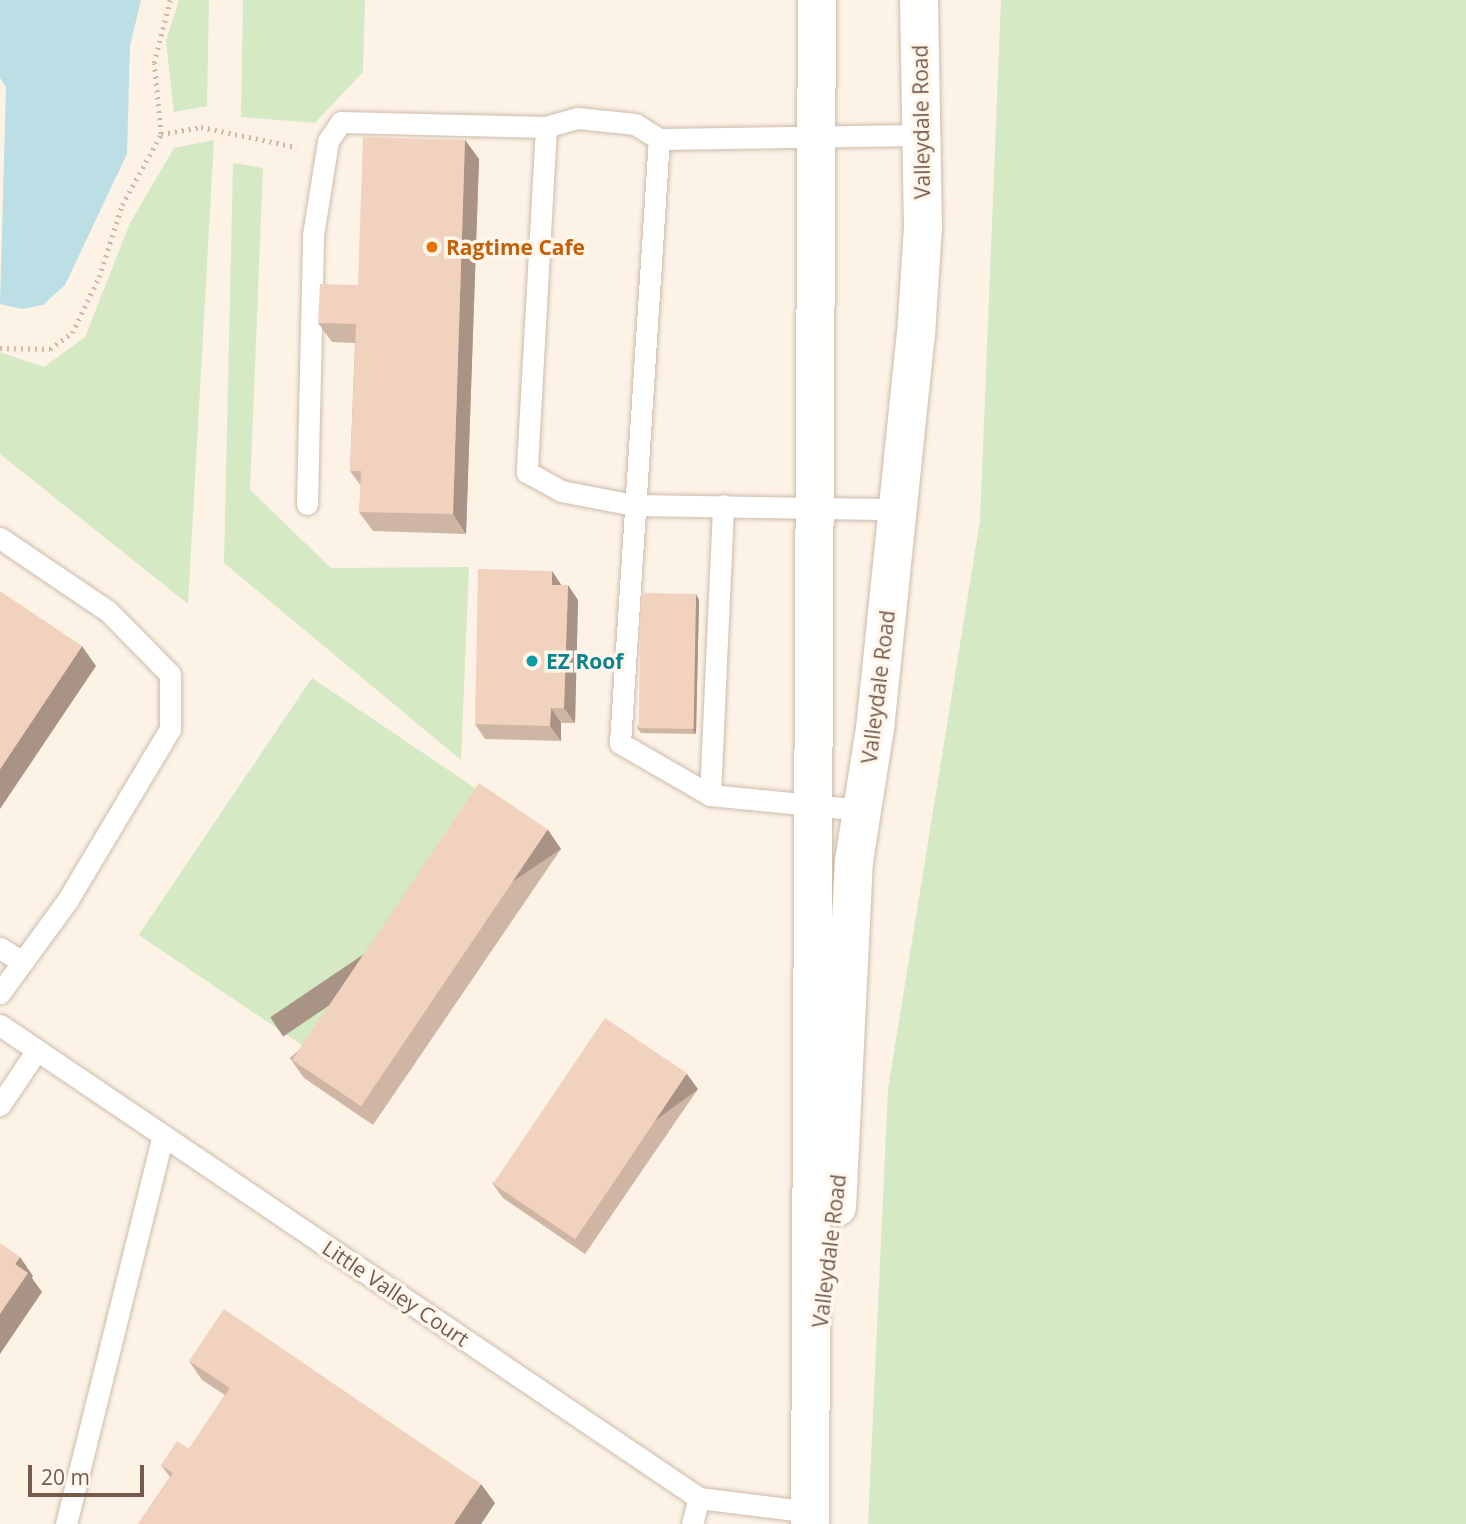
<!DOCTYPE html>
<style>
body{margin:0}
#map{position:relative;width:1466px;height:1524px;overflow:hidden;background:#fcf3e6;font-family:"Open Sans",sans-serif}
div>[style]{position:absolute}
.green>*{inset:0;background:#d4e9c4;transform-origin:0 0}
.water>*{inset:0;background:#bbdfe5}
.path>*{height:4.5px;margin-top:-2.25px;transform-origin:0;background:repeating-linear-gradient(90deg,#d6b5a1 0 2px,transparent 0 7px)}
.roads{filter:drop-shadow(0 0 2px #cdbbac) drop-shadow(0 0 2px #cdbbac)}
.lane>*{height:21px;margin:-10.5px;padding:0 10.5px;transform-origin:10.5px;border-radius:10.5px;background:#fff}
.secondary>*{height:38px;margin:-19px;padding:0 19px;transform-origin:19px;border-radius:19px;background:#fff}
.wall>*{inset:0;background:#cfb5a3}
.shaded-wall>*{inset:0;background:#a99385;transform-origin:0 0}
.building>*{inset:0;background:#f1d2be;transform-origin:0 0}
.dots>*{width:19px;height:19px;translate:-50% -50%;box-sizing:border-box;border:4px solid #fff7ec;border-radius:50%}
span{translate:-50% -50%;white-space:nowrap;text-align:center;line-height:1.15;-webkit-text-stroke:7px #fff7ec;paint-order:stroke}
.street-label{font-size:21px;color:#755a4b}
.food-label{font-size:21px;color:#c56008;font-weight:700}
.left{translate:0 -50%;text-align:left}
.culture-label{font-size:21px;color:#0d838f;font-weight:700}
.scale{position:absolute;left:28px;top:1465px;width:116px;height:32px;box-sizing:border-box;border:4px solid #755a4b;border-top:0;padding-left:9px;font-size:21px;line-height:24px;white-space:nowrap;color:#755a4b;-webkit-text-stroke:5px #fff7ec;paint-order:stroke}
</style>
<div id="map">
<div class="green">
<div style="clip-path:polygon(179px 0,209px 0,207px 106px,174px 112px,166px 41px)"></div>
<div style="clip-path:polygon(243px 0,365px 0,363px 72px,315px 123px,241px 117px)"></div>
<div style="clip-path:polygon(1001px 0,1466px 0,1466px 1524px,868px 1524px,888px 1089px,980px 521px)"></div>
<div style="clip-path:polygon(214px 140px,188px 604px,0 454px,0 352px,44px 367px,85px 337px,130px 223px,174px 148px)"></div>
<div style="clip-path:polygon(233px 163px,263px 168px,250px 490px,331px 568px,469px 567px,461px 760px,224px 563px)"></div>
<div style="left:312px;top:678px;width:211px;height:310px;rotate:34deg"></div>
</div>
<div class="water">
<div style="clip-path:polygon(0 0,141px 0,130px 46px,127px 154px,65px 285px,43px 305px,22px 309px,0 304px,6px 87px,0 78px)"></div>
</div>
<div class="path">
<div style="left:161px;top:134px;width:71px;rotate:-95.6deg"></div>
<div style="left:154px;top:63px;width:65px;rotate:-75.7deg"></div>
<div style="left:0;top:348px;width:50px;rotate:1.1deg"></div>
<div style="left:50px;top:349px;width:27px;rotate:-36deg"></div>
<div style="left:72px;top:333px;width:62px;rotate:-64.3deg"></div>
<div style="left:99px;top:277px;width:76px;rotate:-72.3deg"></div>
<div style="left:122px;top:205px;width:81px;rotate:-61.2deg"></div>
<div style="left:161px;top:134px;width:41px;rotate:-9.9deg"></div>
<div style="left:201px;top:127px;width:98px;rotate:11.8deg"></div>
</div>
<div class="roads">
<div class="lane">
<div style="left:659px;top:139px;width:28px;rotate:-148deg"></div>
<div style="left:635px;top:124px;width:58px;rotate:-174.1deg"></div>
<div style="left:577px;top:118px;width:32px;rotate:164deg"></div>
<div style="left:546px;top:127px;width:346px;rotate:93.2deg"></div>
<div style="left:527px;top:472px;width:39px;rotate:29deg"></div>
<div style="left:561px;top:491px;width:74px;rotate:10.9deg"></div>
<div style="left:634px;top:505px;width:263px;rotate:0.9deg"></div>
<div style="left:307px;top:504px;width:269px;rotate:-88.7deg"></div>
<div style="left:313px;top:235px;width:95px;rotate:-80.9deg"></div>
<div style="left:328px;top:141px;width:23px;rotate:-56deg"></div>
<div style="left:341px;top:122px;width:205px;rotate:1.4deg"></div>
<div style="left:0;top:538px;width:130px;rotate:34.1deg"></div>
<div style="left:108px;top:611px;width:88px;rotate:45.5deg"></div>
<div style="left:170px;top:674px;width:55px;rotate:90deg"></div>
<div style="left:170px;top:729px;width:200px;rotate:120.9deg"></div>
<div style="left:67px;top:901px;width:114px;rotate:126.1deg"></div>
<div style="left:710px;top:795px;width:290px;rotate:-87.4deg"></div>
<div style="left:862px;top:810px;width:153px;rotate:-174.4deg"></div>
<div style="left:710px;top:795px;width:104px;rotate:-150deg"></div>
<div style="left:620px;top:743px;width:605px;rotate:-86.31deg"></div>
<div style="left:659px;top:139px;width:263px;rotate:-0.9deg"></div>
<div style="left:0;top:948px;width:26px;rotate:32deg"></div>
<div style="left:0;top:1025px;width:844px;rotate:34.09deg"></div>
<div style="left:699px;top:1498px;width:113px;rotate:7.1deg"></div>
<div style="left:0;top:1105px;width:66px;rotate:-56.1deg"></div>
<div style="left:66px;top:1524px;width:400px;rotate:-76deg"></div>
<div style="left:692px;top:1524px;width:27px;rotate:-75deg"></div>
</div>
<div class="secondary">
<div style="left:837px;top:1207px;width:346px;rotate:-87.2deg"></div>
<div style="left:854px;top:861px;width:134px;rotate:-81deg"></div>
<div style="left:875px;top:729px;width:396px;rotate:-84.1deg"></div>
<div style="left:916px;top:335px;width:107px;rotate:-86.3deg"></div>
<div style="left:923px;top:228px;width:228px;rotate:-91deg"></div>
<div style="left:810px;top:1524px;width:1524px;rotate:-89.74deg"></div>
</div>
</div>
<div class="wall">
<div style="clip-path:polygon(465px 140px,479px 159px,466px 534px,373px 531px,359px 512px,361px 486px,350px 471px,355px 343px,332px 342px,318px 323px,358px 285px)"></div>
<div style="clip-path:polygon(552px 571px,561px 585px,578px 600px,575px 723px,561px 723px,561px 741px,485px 739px,475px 724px)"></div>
<div style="clip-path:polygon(699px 600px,696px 734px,641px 733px,637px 728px)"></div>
<div style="clip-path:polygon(548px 830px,561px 849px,373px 1125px,304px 1078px,290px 1058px)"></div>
<div style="clip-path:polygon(698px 1089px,585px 1254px,503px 1198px,492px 1183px)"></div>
<div style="clip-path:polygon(189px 1361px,495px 1503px,481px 1524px,138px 1524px,170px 1477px,161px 1465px,189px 1449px,225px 1395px,202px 1380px)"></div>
</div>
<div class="shaded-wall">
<div style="clip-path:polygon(465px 140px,479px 159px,466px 534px,453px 514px)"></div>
<div style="clip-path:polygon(552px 571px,562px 586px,552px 585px)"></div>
<div style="clip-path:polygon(568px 585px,578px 600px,575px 723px,564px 708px)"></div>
<div style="clip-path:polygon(696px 594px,699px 600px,696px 734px,692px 729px)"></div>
<div style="clip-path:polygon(82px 646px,96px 666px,0 809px,0 769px)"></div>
<div style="clip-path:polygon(551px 708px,561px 723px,561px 741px,550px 726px)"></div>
<div style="left:548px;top:830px;width:23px;height:335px;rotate:56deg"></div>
<div style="left:687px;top:1074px;width:19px;height:200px;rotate:54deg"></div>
<div style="clip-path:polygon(20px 1257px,33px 1276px,32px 1278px,42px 1292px,0 1354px,0 1314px,15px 1264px)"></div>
<div style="clip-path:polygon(481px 1484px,495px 1503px,481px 1524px,454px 1524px)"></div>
</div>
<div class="building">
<div style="clip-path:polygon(363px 137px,465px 140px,453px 514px,359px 512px,361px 471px,350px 471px,356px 324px,318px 323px,320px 284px,358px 285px)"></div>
<div style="clip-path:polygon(478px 569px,552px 571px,552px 585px,568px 585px,564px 708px,551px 708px,550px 726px,475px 724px)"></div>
<div style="clip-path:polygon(0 591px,82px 646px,0 769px)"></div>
<div style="left:641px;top:593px;width:55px;height:135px;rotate:1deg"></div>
<div style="left:479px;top:783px;width:83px;height:334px;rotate:34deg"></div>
<div style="left:605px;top:1018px;width:99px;height:200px;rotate:34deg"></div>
<div style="clip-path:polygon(0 1243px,20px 1257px,15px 1264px,28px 1273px,0 1314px)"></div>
<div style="clip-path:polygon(224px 1309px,481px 1484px,454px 1524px,138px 1524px,173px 1473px,161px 1465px,177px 1441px,189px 1449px,230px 1388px,189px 1361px)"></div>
</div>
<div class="dots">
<div style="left:432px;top:247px;background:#e8710a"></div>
<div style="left:532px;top:661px;background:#0f9aa8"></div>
</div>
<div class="street-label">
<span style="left:921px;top:122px;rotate:-91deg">Valleydale Road</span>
<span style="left:878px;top:687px;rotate:-83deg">Valleydale Road</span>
<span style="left:829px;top:1251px;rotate:-83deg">Valleydale Road</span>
<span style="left:396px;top:1293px;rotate:34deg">Little Valley Court</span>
</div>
<div class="food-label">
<span class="left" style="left:446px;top:247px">Ragtime Cafe</span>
</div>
<div class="culture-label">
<span class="left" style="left:546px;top:661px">EZ Roof</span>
</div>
<div class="scale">20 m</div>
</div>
